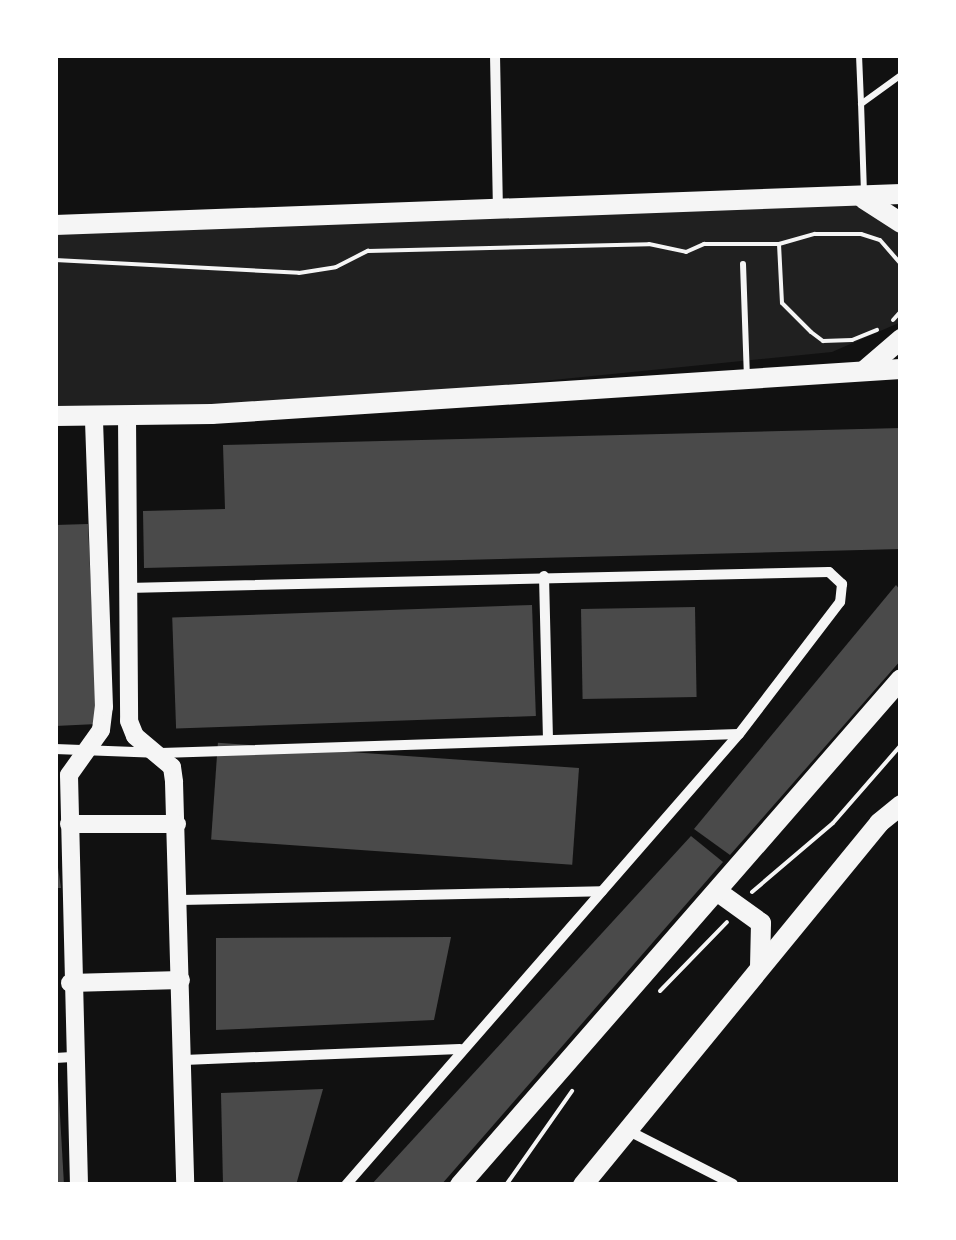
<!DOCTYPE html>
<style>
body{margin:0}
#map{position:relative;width:956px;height:1240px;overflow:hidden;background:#111;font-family:"Archivo Narrow",sans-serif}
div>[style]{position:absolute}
.green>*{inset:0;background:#202020}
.building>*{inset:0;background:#4a4a4a;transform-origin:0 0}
.path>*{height:4px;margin:-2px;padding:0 2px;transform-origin:2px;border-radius:2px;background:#f5f5f5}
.service>*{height:6px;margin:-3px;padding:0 3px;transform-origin:3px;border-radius:3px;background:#f5f5f5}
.minor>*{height:10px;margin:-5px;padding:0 5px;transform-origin:5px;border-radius:5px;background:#f5f5f5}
.tertiary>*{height:18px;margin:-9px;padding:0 9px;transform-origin:9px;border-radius:9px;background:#f5f5f5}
.primary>*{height:20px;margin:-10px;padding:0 10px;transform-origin:10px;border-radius:10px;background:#f5f5f5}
span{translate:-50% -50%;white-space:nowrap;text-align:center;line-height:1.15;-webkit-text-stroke:10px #fff;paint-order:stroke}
.frame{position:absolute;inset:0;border:58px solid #fff;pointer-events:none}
</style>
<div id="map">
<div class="green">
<div style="clip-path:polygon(864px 199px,901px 223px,901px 322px,832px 352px,212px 414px,55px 416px,55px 225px)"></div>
</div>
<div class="building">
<div style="clip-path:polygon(901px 428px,901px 549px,144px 568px,143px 511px,225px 509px,223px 445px)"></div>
<div style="clip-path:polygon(88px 524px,97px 724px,55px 726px,55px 525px)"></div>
<div style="clip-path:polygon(896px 585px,901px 591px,901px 660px,730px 855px,694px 829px)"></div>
<div style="left:532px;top:605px;width:111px;height:360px;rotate:88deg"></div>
<div style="left:695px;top:607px;width:90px;height:114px;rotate:89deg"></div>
<div style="left:579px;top:768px;width:97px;height:362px;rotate:94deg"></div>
<div style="clip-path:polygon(691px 836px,723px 862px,441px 1185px,371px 1185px)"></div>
<div style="clip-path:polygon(55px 861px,57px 861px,61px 888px,55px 888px)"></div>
<div style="clip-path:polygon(451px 937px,434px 1020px,216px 1030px,216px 938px)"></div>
<div style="clip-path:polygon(55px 1080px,58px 1080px,64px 1185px,55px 1185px)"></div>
<div style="clip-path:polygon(323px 1089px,296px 1185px,223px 1185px,221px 1093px)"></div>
</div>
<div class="path">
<div style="left:779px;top:244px;width:59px;rotate:87.1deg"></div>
<div style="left:782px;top:303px;width:41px;rotate:45deg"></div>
<div style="left:811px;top:332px;width:15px;rotate:37deg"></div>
<div style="left:823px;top:341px;width:29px;rotate:-2deg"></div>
<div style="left:852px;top:340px;width:27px;rotate:-22deg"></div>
<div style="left:55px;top:260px;width:244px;rotate:3deg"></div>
<div style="left:299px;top:273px;width:37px;rotate:-9deg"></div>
<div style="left:336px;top:267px;width:36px;rotate:-27deg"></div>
<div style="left:368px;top:251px;width:281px;rotate:-1.4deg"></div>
<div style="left:649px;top:244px;width:38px;rotate:12deg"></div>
<div style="left:686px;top:252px;width:20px;rotate:-24deg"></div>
<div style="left:704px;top:244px;width:75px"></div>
<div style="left:779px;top:244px;width:37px;rotate:-16deg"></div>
<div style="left:815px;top:234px;width:46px"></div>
<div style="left:861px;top:234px;width:20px;rotate:18deg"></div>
<div style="left:880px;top:240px;width:32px;rotate:49deg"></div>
<div style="left:893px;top:320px;width:12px;rotate:-48deg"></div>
<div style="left:752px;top:892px;width:106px;rotate:-40.4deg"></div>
<div style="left:833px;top:823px;width:103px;rotate:-48.9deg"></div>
<div style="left:660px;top:991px;width:96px;rotate:-45.8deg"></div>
<div style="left:506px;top:1185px;width:115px;rotate:-54.9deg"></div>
</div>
<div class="service">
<div style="left:859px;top:55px;width:48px;rotate:87.6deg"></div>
<div style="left:864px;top:193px;width:89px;rotate:-91.9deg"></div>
<div style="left:861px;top:104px;width:49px;rotate:-35.9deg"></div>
<div style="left:743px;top:264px;width:113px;rotate:88deg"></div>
</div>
<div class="minor">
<div style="left:495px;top:55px;width:152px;rotate:88.9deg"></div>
<div style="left:544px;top:576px;width:164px;rotate:88.6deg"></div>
<div style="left:127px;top:588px;width:702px;rotate:-1.31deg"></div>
<div style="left:829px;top:572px;width:18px;rotate:43deg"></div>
<div style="left:842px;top:584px;width:18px;rotate:96deg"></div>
<div style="left:840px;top:602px;width:166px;rotate:127.4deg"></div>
<div style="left:739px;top:734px;width:598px;rotate:131.07deg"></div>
<div style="left:55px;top:749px;width:106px;rotate:2.2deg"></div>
<div style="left:161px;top:753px;width:578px;rotate:-1.88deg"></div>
<div style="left:180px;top:900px;width:422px;rotate:-1.2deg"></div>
<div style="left:55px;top:1058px;width:17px;rotate:-3deg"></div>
<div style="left:184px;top:1060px;width:276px;rotate:-2.3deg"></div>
<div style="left:627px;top:1130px;width:119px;rotate:27deg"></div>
</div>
<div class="tertiary">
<div style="left:127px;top:416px;width:305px;rotate:89.6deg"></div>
<div style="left:129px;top:721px;width:16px;rotate:68deg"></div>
<div style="left:135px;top:736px;width:48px;rotate:40deg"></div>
<div style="left:172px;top:767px;width:15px;rotate:82deg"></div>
<div style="left:174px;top:782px;width:403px;rotate:88.4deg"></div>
<div style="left:69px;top:824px;width:108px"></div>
<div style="left:70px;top:983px;width:111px;rotate:-1.5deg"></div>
<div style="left:79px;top:1185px;width:410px;rotate:-91.4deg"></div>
<div style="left:69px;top:775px;width:55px;rotate:-54.6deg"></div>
<div style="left:101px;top:730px;width:23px;rotate:-83deg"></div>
<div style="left:104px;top:707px;width:290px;rotate:-92deg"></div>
</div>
<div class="primary">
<div style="left:864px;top:199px;width:44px;rotate:33deg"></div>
<div style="left:55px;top:225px;width:847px;rotate:-2.1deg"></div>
<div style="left:866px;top:369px;width:46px;rotate:-40.6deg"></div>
<div style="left:55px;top:416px;width:157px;rotate:-0.7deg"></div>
<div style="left:212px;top:414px;width:690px;rotate:-3.74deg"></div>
<div style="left:718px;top:892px;width:53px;rotate:35.8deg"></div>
<div style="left:761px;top:923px;width:44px;rotate:91.3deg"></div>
<div style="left:460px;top:1185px;width:671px;rotate:-48.93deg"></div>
<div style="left:583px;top:1185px;width:468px;rotate:-50.7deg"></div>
<div style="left:879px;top:823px;width:28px;rotate:-39deg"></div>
</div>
<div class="frame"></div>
</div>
